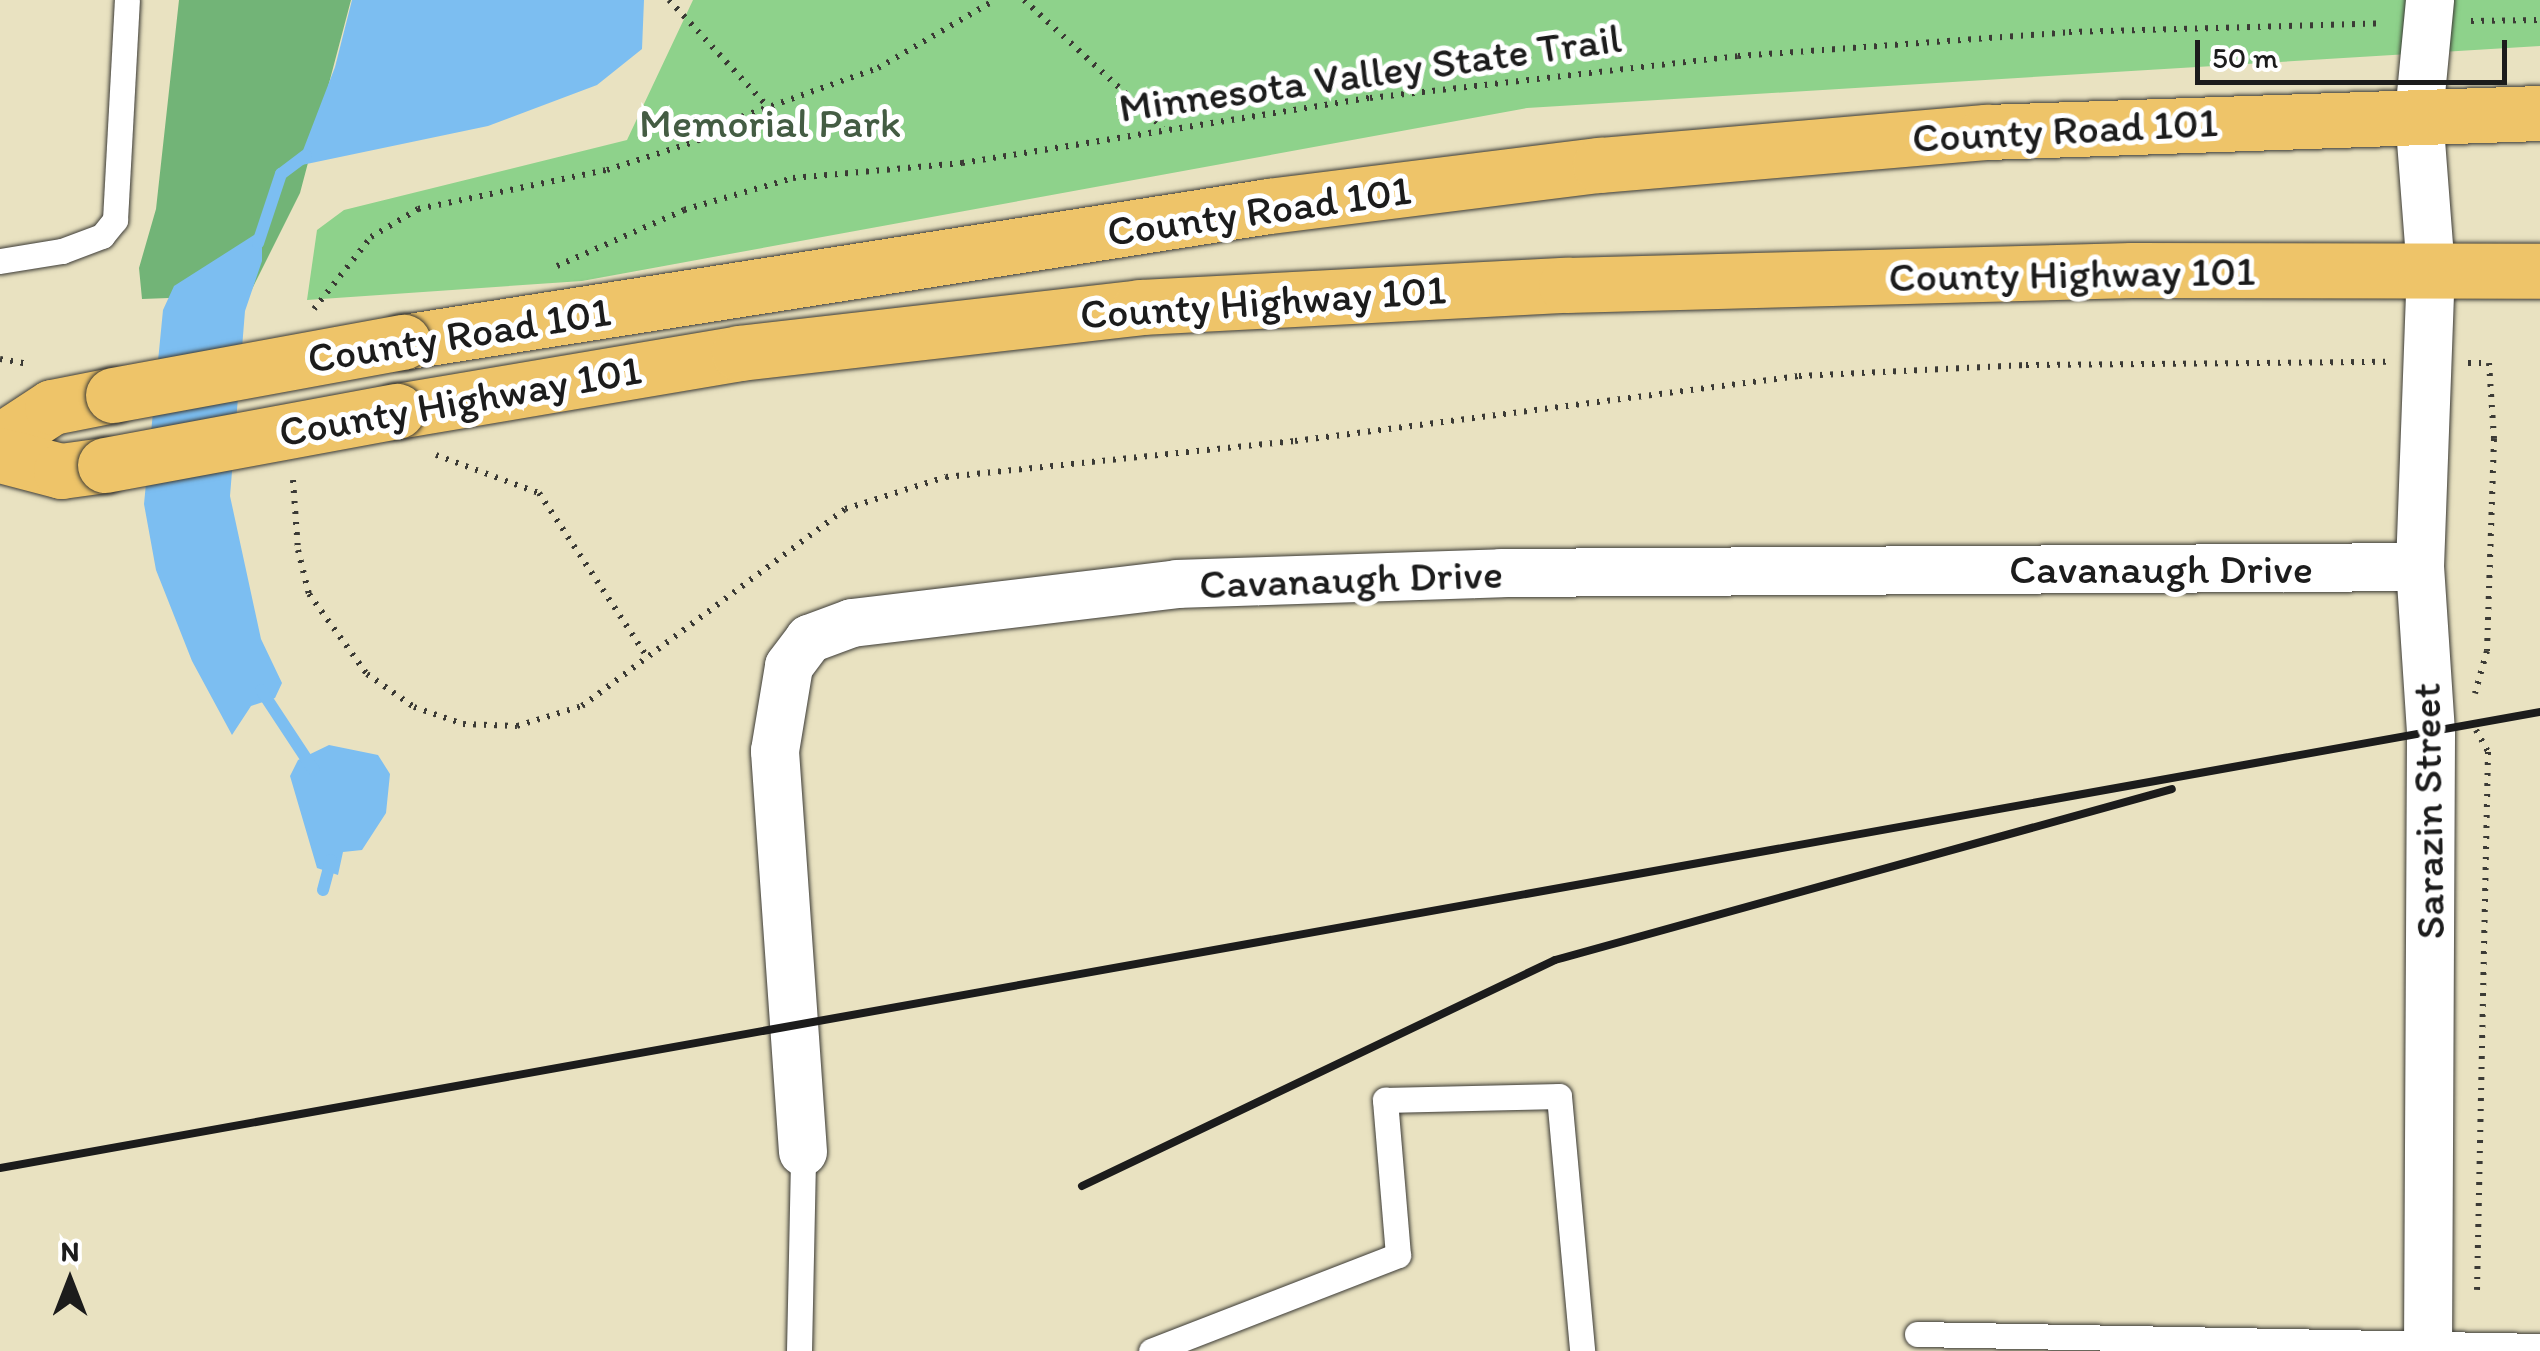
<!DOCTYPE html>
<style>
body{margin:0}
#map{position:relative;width:2540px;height:1351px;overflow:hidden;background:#e9e2c1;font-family:Itim,sans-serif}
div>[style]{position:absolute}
.green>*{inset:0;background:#8ed28b}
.forest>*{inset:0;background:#72b477}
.water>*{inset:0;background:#7cbef1}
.stream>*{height:12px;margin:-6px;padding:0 6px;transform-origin:6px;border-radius:6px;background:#7cbef1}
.path>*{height:6px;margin-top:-3px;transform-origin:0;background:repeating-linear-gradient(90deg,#3b3a35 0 2.5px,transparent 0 10.5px)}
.roads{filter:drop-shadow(0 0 2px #3b3a35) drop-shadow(0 0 2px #3b3a35)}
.service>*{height:25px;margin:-12.5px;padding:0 12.5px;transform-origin:12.5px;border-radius:12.5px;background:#fff}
.minor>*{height:48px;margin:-24px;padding:0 24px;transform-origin:24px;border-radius:24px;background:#fff}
.primary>*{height:55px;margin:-27.5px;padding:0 27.5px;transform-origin:27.5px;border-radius:27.5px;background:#eec469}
.rail>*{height:8px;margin:-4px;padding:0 4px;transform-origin:4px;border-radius:4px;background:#1c1c1c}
.bridges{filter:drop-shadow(0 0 2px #3b3a35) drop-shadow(0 0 2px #3b3a35)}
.primary-bridge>*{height:55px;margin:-27.5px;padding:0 27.5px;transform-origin:27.5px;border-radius:27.5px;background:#eec469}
span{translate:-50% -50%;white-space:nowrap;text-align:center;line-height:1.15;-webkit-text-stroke:10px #fff;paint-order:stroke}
.street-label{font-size:42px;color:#1c1c1c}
.park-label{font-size:42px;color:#445c43}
.north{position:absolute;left:20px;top:1231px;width:100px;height:100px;-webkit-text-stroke:8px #fff;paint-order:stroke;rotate:0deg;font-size:28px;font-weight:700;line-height:40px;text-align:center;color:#1c1c1c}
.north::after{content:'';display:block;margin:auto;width:35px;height:45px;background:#1c1c1c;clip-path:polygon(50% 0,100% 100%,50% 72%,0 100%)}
.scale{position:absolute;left:2195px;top:40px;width:312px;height:45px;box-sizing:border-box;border:5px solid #1c1c1c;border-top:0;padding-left:12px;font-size:30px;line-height:35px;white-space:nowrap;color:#1c1c1c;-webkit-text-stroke:8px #fff;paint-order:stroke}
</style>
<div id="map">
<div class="green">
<div style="clip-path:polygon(693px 0,2540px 0,2540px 46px,1527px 108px,582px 281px,307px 300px,317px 230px,344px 210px,627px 140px)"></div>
</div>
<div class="forest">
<div style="clip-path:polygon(179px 0,351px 0,300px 193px,249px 295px,142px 299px,139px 268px,156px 209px)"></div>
</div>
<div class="water">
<div style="clip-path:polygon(352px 0,644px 0,642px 49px,597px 85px,488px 126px,297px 166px,335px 67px)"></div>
<div style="clip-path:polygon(262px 230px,262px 261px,245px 311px,230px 496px,261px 639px,282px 683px,275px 698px,251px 706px,232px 735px,192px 661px,156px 570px,144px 504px,163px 310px,174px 286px)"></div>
<div style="clip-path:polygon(329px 745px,378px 755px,390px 774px,386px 813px,362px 850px,343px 852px,338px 875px,317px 868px,290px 776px,298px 760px)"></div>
</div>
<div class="stream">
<div style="left:258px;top:243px;width:73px;rotate:-71.6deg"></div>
<div style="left:281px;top:174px;width:31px;rotate:-37deg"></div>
<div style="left:261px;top:690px;width:95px;rotate:56.6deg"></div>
<div style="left:323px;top:890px;width:31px;rotate:-75deg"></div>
</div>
<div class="path">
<div style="left:669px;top:0;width:150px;rotate:47.2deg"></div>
<div style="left:1024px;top:0;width:189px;rotate:42.6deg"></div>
<div style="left:2471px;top:21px;width:69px;rotate:-0.8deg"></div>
<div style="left:557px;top:266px;width:139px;rotate:-23.8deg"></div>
<div style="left:684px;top:210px;width:114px;rotate:-16.4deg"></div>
<div style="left:793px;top:178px;width:170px;rotate:-5.1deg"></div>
<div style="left:962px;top:163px;width:413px;rotate:-9.1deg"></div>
<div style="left:1370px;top:98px;width:370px;rotate:-6.5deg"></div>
<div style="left:1738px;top:56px;width:332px;rotate:-4.1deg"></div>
<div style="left:2069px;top:32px;width:315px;rotate:-1.6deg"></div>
<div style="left:314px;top:309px;width:92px;rotate:-51.6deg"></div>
<div style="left:371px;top:237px;width:55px;rotate:-30.8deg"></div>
<div style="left:418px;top:209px;width:193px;rotate:-11.7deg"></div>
<div style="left:607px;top:170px;width:95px;rotate:-17.9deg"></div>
<div style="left:697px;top:141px;width:41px;rotate:-31deg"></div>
<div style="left:732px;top:120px;width:155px;rotate:-19.6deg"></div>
<div style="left:878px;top:68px;width:135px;rotate:-30.2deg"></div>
<div style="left:0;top:359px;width:29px;rotate:10deg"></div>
<div style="left:2468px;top:363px;width:21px"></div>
<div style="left:2489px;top:363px;width:76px;rotate:86.2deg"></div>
<div style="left:2494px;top:439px;width:212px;rotate:91.9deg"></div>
<div style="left:2487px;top:651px;width:44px;rotate:105.9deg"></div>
<div style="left:436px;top:455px;width:110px;rotate:20.3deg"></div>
<div style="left:539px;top:493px;width:194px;rotate:56.6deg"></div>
<div style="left:293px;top:480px;width:70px;rotate:85.9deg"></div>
<div style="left:298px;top:550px;width:45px;rotate:76deg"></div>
<div style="left:309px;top:594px;width:99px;rotate:54.1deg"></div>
<div style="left:367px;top:674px;width:57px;rotate:35.1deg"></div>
<div style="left:414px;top:707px;width:52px;rotate:19.1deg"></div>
<div style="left:463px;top:724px;width:54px;rotate:2.1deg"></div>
<div style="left:517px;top:726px;width:68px;rotate:-17.1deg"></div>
<div style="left:582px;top:706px;width:329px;rotate:-36.8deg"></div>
<div style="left:845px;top:509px;width:106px;rotate:-17.6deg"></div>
<div style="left:946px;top:477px;width:351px;rotate:-5.9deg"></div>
<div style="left:1295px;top:441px;width:508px;rotate:-7.35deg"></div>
<div style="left:1799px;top:376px;width:227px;rotate:-2.8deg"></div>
<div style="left:2026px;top:365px;width:360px;rotate:-0.5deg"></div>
<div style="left:2476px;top:730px;width:25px;rotate:61deg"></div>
<div style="left:2488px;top:752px;width:538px;rotate:91.17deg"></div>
</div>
<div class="roads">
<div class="service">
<div style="left:0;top:261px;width:63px;rotate:-9.2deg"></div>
<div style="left:62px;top:251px;width:43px;rotate:-20.6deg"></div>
<div style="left:102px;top:236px;width:21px;rotate:-51deg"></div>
<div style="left:115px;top:220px;width:220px;rotate:-86.9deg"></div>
<div style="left:1917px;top:1334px;width:623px;rotate:1.1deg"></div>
<div style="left:799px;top:1351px;width:199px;rotate:-88.8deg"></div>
<div style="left:1151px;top:1351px;width:265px;rotate:-21.2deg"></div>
<div style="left:1398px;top:1255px;width:156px;rotate:-94.8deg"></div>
<div style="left:1385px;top:1100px;width:174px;rotate:-1.3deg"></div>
<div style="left:1559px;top:1096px;width:256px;rotate:84.8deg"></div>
</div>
<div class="minor">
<div style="left:803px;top:1152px;width:402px;rotate:-94deg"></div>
<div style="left:775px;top:751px;width:86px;rotate:-80.6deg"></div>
<div style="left:789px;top:666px;width:34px;rotate:-53deg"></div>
<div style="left:809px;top:639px;width:46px;rotate:-20.4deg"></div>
<div style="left:852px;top:623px;width:327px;rotate:-6.8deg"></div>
<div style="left:1177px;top:584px;width:324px;rotate:-1.9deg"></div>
<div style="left:1501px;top:573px;width:919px;rotate:-0.37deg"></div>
<div style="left:2428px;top:1351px;width:619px;rotate:-89.72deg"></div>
<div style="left:2431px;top:732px;width:165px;rotate:-93.8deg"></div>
<div style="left:2420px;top:567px;width:296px;rotate:-87.9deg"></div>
<div style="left:2431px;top:271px;width:156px;rotate:-94.4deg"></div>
<div style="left:2419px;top:115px;width:116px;rotate:-84.5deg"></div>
</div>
<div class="primary">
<div style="left:403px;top:342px;width:877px;rotate:-8.93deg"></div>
<div style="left:1269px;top:206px;width:334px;rotate:-7.1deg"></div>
<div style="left:1600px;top:165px;width:388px;rotate:-4.9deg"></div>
<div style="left:1987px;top:132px;width:553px;rotate:-1.97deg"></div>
<div style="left:397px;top:411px;width:347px;rotate:-9.6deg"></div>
<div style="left:739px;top:353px;width:404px;rotate:-6.5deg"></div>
<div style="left:1140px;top:307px;width:427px;rotate:-3deg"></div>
<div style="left:1566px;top:285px;width:566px;rotate:-1.52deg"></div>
<div style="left:2132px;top:270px;width:408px;rotate:0.1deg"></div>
<div style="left:0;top:441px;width:62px;rotate:-33.2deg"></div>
<div style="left:52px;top:407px;width:62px;rotate:-11.1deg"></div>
<div style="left:0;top:455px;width:63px;rotate:14.7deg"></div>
<div style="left:61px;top:471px;width:44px;rotate:-7.8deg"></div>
</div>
</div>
<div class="rail">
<div style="left:0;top:1168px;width:2581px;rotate:-10.18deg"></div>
<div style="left:1082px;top:1186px;width:524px;rotate:-25.54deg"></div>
<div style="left:1555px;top:960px;width:640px;rotate:-15.49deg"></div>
</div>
<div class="bridges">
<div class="primary-bridge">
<div style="left:113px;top:395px;width:295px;rotate:-10.4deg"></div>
<div style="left:105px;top:465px;width:297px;rotate:-10.5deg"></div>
</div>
</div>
<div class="street-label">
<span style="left:1370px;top:73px;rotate:-8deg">Minnesota Valley State Trail</span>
<span style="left:2065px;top:130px;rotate:-3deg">County Road 101</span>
<span style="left:1259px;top:211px;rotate:-8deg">County Road 101</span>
<span style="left:2072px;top:274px;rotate:-1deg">County Highway 101</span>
<span style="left:1263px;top:302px;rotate:-4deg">County Highway 101</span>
<span style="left:459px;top:335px;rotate:-9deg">County Road 101</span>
<span style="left:460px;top:401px;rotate:-10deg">County Highway 101</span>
<span style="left:2161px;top:569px">Cavanaugh Drive</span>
<span style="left:1351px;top:579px;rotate:-2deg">Cavanaugh Drive</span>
<span style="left:2428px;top:811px;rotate:-91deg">Sarazin Street</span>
</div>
<div class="park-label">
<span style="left:770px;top:123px">Memorial Park</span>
</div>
<div class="north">N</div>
<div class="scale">50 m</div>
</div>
